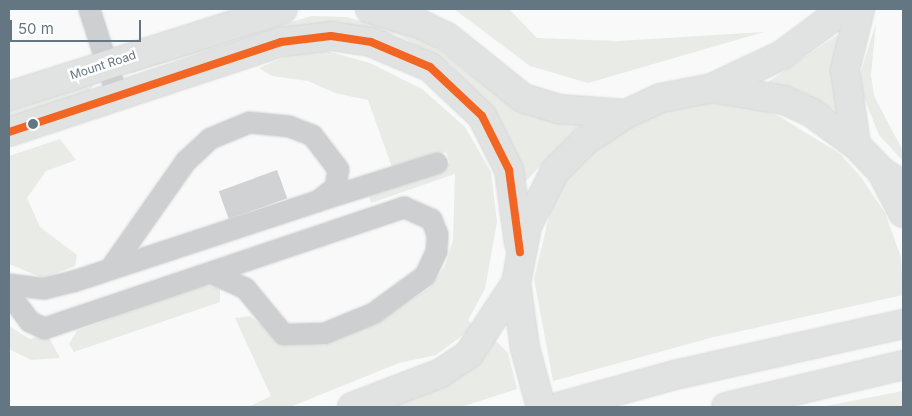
<!DOCTYPE html>
<style>
body{margin:0}
#map{position:relative;width:912px;height:416px;overflow:hidden;background:#f9f9f9;font-family:Inter,sans-serif}
div>[style]{position:absolute}
.green>*{inset:0;background:#e8ebe6}
.building>*{inset:0;background:#d0d2d3;transform-origin:0 0}
.roads{filter:drop-shadow(0 0 1px #d5d6d7) drop-shadow(0 0 1px #d5d6d7)}
.minor>*{height:21px;margin:-10.5px;padding:0 10.5px;transform-origin:10.5px;border-radius:10.5px;background:#cecfd0}
.major>*{height:28px;margin:-14px;padding:0 14px;transform-origin:14px;border-radius:14px;background:#e1e2e2}
.highway>*{height:28px;margin:-14px;padding:0 14px;transform-origin:14px;border-radius:14px;background:#e1e2e2}
.bus-1>*{height:8px;margin:-4px;padding:0 4px;transform-origin:4px;border-radius:4px;background:#f26522}
.dots>*{width:14px;height:14px;translate:-50% -50%;box-sizing:border-box;border:2px solid #fff;border-radius:50%}
span{translate:-50% -50%;white-space:nowrap;text-align:center;line-height:1.15;-webkit-text-stroke:5px #fff;paint-order:stroke}
.street-label{font-size:12px;color:#657683}
.frame{position:absolute;inset:0;border:10px solid #657683;pointer-events:none}
.scale{position:absolute;left:10px;top:20px;width:131px;height:22px;box-sizing:border-box;border:2px solid #657683;border-top:0;padding-left:6px;font-size:15px;line-height:18px;white-space:nowrap;color:#657683;-webkit-text-stroke:4px #fff;paint-order:stroke}
</style>
<div id="map">
<div class="green">
<div style="clip-path:polygon(454px 9px,509px 9px,537px 38px,618px 41px,764px 32px,588px 83px,530px 66px)"></div>
<div style="clip-path:polygon(312px 16px,346px 17px,406px 32px,432px 45px,507px 103px,582px 123px,524px 183px,514px 149px,494px 112px,450px 65px,399px 35px,336px 22px,277px 30px,131px 73px,130px 68px)"></div>
<div style="clip-path:polygon(876px 23px,871px 75px,874px 96px,903px 151px,903px 161px,879px 135px,861px 90px,860px 75px)"></div>
<div style="clip-path:polygon(836px 36px,842px 37px,833px 87px,837px 111px,803px 92px,768px 82px)"></div>
<div style="clip-path:polygon(327px 51px,370px 63px,422px 89px,465px 127px,491px 172px,497px 222px,485px 289px,468px 320px,472px 324px,467px 332px,436px 355px,399px 363px,290px 407px,248px 407px,271px 396px,235px 318px,250px 316px,284px 342px,324px 345px,383px 319px,429px 288px,445px 266px,453px 240px,455px 174px,371px 203px,368px 192px,450px 163px,446px 152px,393px 170px,368px 100px,335px 93px,308px 81px,272px 76px,259px 68px,290px 55px)"></div>
<div style="clip-path:polygon(97px 78px,87px 96px,9px 121px,9px 105px)"></div>
<div style="clip-path:polygon(702px 102px,752px 107px,777px 115px,839px 153px,861px 177px,885px 213px,901px 257px,903px 295px,714px 337px,553px 381px,534px 279px,551px 208px,563px 184px,596px 146px,658px 112px)"></div>
<div style="clip-path:polygon(60px 139px,76px 160px,46px 171px,27px 198px,40px 227px,77px 255px,75px 266px,43px 278px,9px 264px,9px 156px)"></div>
<div style="clip-path:polygon(197px 286px,220px 286px,220px 302px,74px 352px,69px 344px,77px 331px)"></div>
<div style="clip-path:polygon(9px 326px,30px 339px,47px 334px,60px 358px,31px 360px,9px 349px)"></div>
<div style="clip-path:polygon(492px 337px,508px 353px,517px 389px,461px 407px,379px 407px)"></div>
<div style="clip-path:polygon(903px 391px,903px 407px,821px 407px)"></div>
</div>
<div class="building">
<div style="left:277px;top:170px;width:30px;height:62px;rotate:70deg"></div>
</div>
<div class="roads">
<div class="minor">
<div style="left:89px;top:9px;width:91px;rotate:72.2deg"></div>
<div style="left:322px;top:199px;width:120px;rotate:-17.5deg"></div>
<div style="left:9px;top:284px;width:35px;rotate:7deg"></div>
<div style="left:44px;top:288px;width:30px;rotate:-14deg"></div>
<div style="left:73px;top:281px;width:257px;rotate:-18.2deg"></div>
<div style="left:317px;top:201px;width:23px;rotate:-38deg"></div>
<div style="left:335px;top:187px;width:18px;rotate:-81deg"></div>
<div style="left:338px;top:169px;width:43px;rotate:-127.4deg"></div>
<div style="left:312px;top:135px;width:25px;rotate:-159deg"></div>
<div style="left:289px;top:126px;width:40px;rotate:-174.3deg"></div>
<div style="left:249px;top:122px;width:42px;rotate:157.7deg"></div>
<div style="left:210px;top:138px;width:33px;rotate:137deg"></div>
<div style="left:186px;top:160px;width:132px;rotate:125.1deg"></div>
<div style="left:9px;top:294px;width:34px;rotate:53deg"></div>
<div style="left:29px;top:321px;width:17px;rotate:25deg"></div>
<div style="left:44px;top:328px;width:380px;rotate:-18.6deg"></div>
<div style="left:404px;top:207px;width:30px;rotate:24deg"></div>
<div style="left:431px;top:219px;width:16px;rotate:68deg"></div>
<div style="left:437px;top:234px;width:17px;rotate:93deg"></div>
<div style="left:436px;top:251px;width:26px;rotate:115deg"></div>
<div style="left:425px;top:275px;width:64px;rotate:143.8deg"></div>
<div style="left:373px;top:313px;width:53px;rotate:157.8deg"></div>
<div style="left:324px;top:333px;width:41px;rotate:178.6deg"></div>
<div style="left:283px;top:334px;width:60px;rotate:-129.6deg"></div>
<div style="left:245px;top:288px;width:34px;rotate:-156deg"></div>
</div>
<div class="major">
<div style="left:370px;top:9px;width:50px;rotate:16.3deg"></div>
<div style="left:418px;top:23px;width:32px;rotate:26deg"></div>
<div style="left:447px;top:37px;width:97px;rotate:38.8deg"></div>
<div style="left:523px;top:98px;width:38px;rotate:17deg"></div>
<div style="left:559px;top:109px;width:67px;rotate:4.3deg"></div>
<div style="left:712px;top:88px;width:77px;rotate:-25.2deg"></div>
<div style="left:782px;top:55px;width:77px;rotate:-36.6deg"></div>
<div style="left:9px;top:96px;width:287px;rotate:-17.6deg"></div>
<div style="left:9px;top:132px;width:287px;rotate:-18.3deg"></div>
<div style="left:281px;top:42px;width:50px;rotate:-6.8deg"></div>
<div style="left:331px;top:36px;width:40px;rotate:8.5deg"></div>
<div style="left:371px;top:42px;width:64px;rotate:23deg"></div>
<div style="left:430px;top:67px;width:71px;rotate:43.3deg"></div>
<div style="left:482px;top:116px;width:60px;rotate:63.4deg"></div>
<div style="left:509px;top:170px;width:74px;rotate:82.2deg"></div>
<div style="left:856px;top:145px;width:76px;rotate:-98.3deg"></div>
<div style="left:845px;top:70px;width:63px;rotate:-76.2deg"></div>
<div style="left:541px;top:407px;width:61px;rotate:-105.2deg"></div>
<div style="left:525px;top:348px;width:66px;rotate:-97.9deg"></div>
<div style="left:516px;top:283px;width:58px;rotate:-79.1deg"></div>
<div style="left:527px;top:226px;width:62px;rotate:-63deg"></div>
<div style="left:555px;top:171px;width:42px;rotate:-45deg"></div>
<div style="left:585px;top:141px;width:49px;rotate:-33.4deg"></div>
<div style="left:626px;top:114px;width:38px;rotate:-25deg"></div>
<div style="left:661px;top:98px;width:52px;rotate:-11.1deg"></div>
<div style="left:712px;top:88px;width:73px;rotate:9.5deg"></div>
<div style="left:784px;top:100px;width:30px;rotate:24deg"></div>
<div style="left:811px;top:112px;width:56px;rotate:36.3deg"></div>
<div style="left:856px;top:145px;width:37px;rotate:46deg"></div>
<div style="left:882px;top:172px;width:46px;rotate:62.9deg"></div>
</div>
<div class="highway">
<div style="left:882px;top:172px;width:25px;rotate:32deg"></div>
<div style="left:352px;top:407px;width:95px;rotate:-20.9deg"></div>
<div style="left:441px;top:373px;width:34px;rotate:-34deg"></div>
<div style="left:469px;top:354px;width:85px;rotate:-56.5deg"></div>
<div style="left:558px;top:407px;width:125px;rotate:-15.3deg"></div>
<div style="left:679px;top:374px;width:230px;rotate:-12.6deg"></div>
<div style="left:726px;top:407px;width:182px;rotate:-13.3deg"></div>
</div>
</div>
<div class="bus-1">
<div style="left:9px;top:132px;width:287px;rotate:-18.3deg"></div>
<div style="left:281px;top:42px;width:50px;rotate:-6.8deg"></div>
<div style="left:331px;top:36px;width:40px;rotate:8.5deg"></div>
<div style="left:371px;top:42px;width:64px;rotate:23deg"></div>
<div style="left:430px;top:67px;width:71px;rotate:43.3deg"></div>
<div style="left:482px;top:116px;width:60px;rotate:63.4deg"></div>
<div style="left:509px;top:170px;width:83px;rotate:82.4deg"></div>
</div>
<div class="dots">
<div style="left:33px;top:124px;background:#657683"></div>
</div>
<div class="street-label">
<span style="left:103px;top:65px;rotate:-18deg">Mount Road</span>
</div>
<div class="frame"></div>
<div class="scale">50 m</div>
</div>
